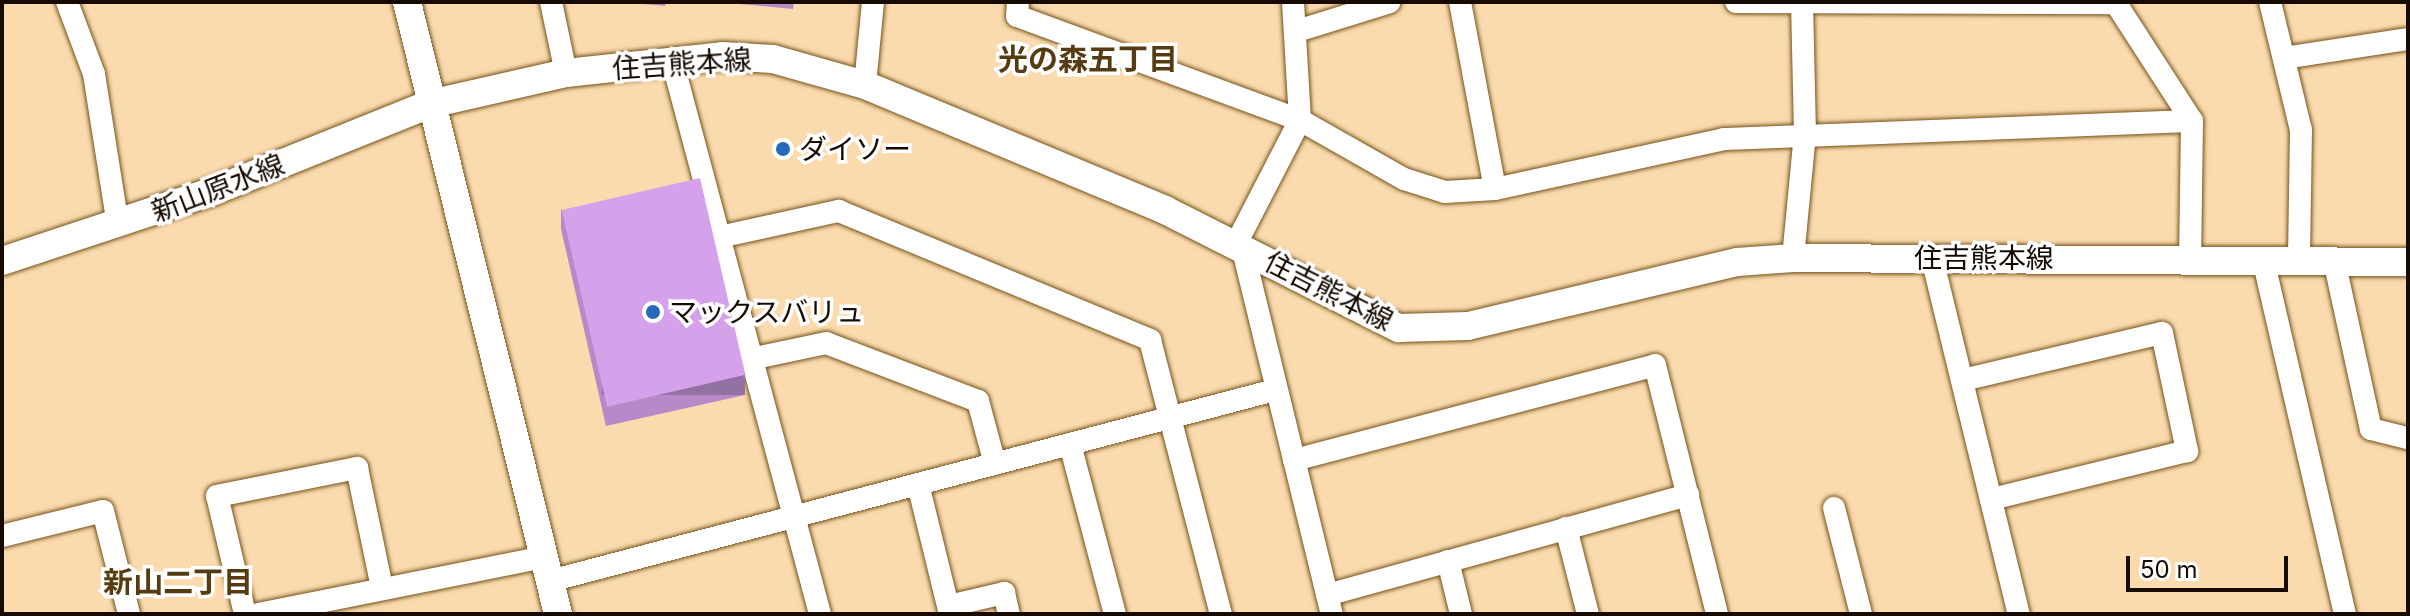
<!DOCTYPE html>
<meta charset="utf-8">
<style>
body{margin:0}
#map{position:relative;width:2410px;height:616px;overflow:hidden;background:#fbdbae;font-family:Inter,"Noto Sans JP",sans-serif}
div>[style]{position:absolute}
.roads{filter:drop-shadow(0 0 2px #76531a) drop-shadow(0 0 2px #76531a)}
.minor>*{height:22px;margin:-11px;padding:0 11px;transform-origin:11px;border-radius:11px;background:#fff}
.major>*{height:28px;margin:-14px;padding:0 14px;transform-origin:14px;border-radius:14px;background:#fff}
.wall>*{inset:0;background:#b68ac9}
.shaded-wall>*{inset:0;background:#9471a4;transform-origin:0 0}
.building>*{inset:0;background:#d4a1ea;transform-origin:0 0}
.dots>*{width:22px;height:22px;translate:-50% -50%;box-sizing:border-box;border:4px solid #fff;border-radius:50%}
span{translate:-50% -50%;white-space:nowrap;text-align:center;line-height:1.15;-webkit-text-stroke:7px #fff;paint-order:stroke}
.street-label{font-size:28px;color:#170a00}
.poi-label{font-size:28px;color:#170a00}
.left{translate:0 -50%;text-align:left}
.neighbourhood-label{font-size:30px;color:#563c10;font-weight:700}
.frame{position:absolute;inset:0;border:4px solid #170a00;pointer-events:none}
.scale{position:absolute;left:2126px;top:556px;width:162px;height:36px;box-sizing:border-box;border:4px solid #170a00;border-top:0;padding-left:10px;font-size:24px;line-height:28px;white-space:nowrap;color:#170a00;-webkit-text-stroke:6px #fff;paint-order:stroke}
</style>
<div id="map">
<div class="roads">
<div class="minor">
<div style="left:67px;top:2px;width:77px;rotate:69.4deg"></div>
<div style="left:94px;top:74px;width:153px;rotate:81deg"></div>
<div style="left:551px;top:2px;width:73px;rotate:78.1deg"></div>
<div style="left:1018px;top:2px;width:14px;rotate:94deg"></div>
<div style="left:1017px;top:16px;width:302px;rotate:20.2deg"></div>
<div style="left:1300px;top:120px;width:120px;rotate:29.6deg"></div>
<div style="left:1404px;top:179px;width:43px;rotate:17.6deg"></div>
<div style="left:1445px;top:192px;width:50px;rotate:-3.4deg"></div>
<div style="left:1495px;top:189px;width:234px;rotate:-12.3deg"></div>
<div style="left:1724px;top:139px;width:468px;rotate:-2.2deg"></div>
<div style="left:1460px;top:2px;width:190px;rotate:79.4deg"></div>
<div style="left:1736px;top:2px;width:379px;rotate:0.2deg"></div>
<div style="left:2115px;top:2px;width:142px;rotate:57.1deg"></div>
<div style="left:2192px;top:121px;width:136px;rotate:90.8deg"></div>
<div style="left:2270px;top:2px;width:132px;rotate:76.4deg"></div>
<div style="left:2301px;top:130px;width:129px;rotate:90.9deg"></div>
<div style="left:1297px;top:31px;width:97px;rotate:-17.3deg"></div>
<div style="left:2284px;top:58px;width:125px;rotate:-8.7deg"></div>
<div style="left:672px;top:60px;width:573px;rotate:75.04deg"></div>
<div style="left:865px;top:85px;width:83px;rotate:-84.5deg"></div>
<div style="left:724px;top:236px;width:118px;rotate:-12.3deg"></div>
<div style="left:839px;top:211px;width:337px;rotate:22.5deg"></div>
<div style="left:1150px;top:340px;width:283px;rotate:75.5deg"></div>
<div style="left:1236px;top:244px;width:140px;rotate:-62.7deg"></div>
<div style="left:1300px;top:120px;width:118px;rotate:-93.4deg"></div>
<div style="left:1242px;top:246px;width:379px;rotate:76.3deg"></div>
<div style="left:1793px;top:258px;width:125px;rotate:-84.5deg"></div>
<div style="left:1805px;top:134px;width:132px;rotate:-91.3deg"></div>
<div style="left:1932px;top:258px;width:366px;rotate:76.3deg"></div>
<div style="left:2263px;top:259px;width:364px;rotate:77deg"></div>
<div style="left:2334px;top:260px;width:173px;rotate:77.7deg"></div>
<div style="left:2371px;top:429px;width:38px;rotate:14deg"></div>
<div style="left:755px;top:358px;width:73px;rotate:-11.9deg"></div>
<div style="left:826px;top:343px;width:163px;rotate:20.9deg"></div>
<div style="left:978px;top:401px;width:65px;rotate:74.9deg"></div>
<div style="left:1963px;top:380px;width:204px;rotate:-13.3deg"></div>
<div style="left:2162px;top:333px;width:121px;rotate:78deg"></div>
<div style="left:2187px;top:451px;width:202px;rotate:166.2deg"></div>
<div style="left:1070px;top:444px;width:176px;rotate:75.2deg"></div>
<div style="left:1294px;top:460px;width:373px;rotate:-14.7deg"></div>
<div style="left:1655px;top:365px;width:257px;rotate:76deg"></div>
<div style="left:918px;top:484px;width:134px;rotate:76.2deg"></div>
<div style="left:1834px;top:508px;width:109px;rotate:75.7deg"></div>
<div style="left:1566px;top:528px;width:89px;rotate:75.7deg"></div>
<div style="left:2px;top:536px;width:104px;rotate:-13.9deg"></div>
<div style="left:103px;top:511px;width:106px;rotate:75.8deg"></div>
<div style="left:1448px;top:561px;width:55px;rotate:76.2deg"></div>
<div style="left:550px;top:581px;width:750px;rotate:-14.76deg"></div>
<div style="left:1327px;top:595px;width:375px;rotate:-15.5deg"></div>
<div style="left:949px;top:606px;width:57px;rotate:-13.3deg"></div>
<div style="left:1004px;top:593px;width:22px;rotate:77deg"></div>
<div style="left:245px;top:614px;width:121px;rotate:-103.3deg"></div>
<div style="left:217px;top:496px;width:143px;rotate:-11.3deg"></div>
<div style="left:357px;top:468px;width:123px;rotate:78.2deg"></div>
<div style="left:259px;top:614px;width:290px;rotate:-11.3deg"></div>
</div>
<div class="major">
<div style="left:407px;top:2px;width:630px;rotate:76.14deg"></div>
<div style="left:2px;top:261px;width:220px;rotate:-18.3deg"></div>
<div style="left:211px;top:192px;width:236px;rotate:-21.9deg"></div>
<div style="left:430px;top:104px;width:139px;rotate:-12.8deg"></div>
<div style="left:566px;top:73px;width:157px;rotate:-6.2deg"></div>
<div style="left:722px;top:56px;width:51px;rotate:3.4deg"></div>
<div style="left:773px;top:59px;width:96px;rotate:15.8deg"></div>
<div style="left:865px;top:85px;width:325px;rotate:22.6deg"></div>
<div style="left:1165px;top:210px;width:262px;rotate:26.8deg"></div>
<div style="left:1399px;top:328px;width:69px;rotate:-1.7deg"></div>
<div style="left:1468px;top:326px;width:277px;rotate:-13.4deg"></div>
<div style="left:1737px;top:262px;width:56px;rotate:-4.1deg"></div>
<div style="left:1793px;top:258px;width:615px;rotate:0.37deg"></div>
</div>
</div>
<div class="wall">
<div style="clip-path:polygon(633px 2px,666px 2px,665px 6px,633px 3px)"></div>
<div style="clip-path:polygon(719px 2px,794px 2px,793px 9px)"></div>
<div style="clip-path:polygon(561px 209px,745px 395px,606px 426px,561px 229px)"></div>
</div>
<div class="shaded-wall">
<div style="left:745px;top:375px;width:20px;height:143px;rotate:90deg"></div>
</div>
<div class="building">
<div style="left:700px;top:178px;width:202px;height:142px;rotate:77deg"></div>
</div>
<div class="dots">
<div style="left:783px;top:149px;background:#2769ba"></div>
<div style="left:653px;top:312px;background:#2769ba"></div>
</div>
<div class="street-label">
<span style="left:682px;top:64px;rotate:-4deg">住吉熊本線</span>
<span style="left:218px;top:188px;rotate:-21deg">新山原水線</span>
<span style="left:1984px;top:258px">住吉熊本線</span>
<span style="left:1329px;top:291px;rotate:27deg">住吉熊本線</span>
</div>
<div class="poi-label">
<span class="left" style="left:799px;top:149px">ダイソー</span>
<span class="left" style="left:669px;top:312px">マックスバリュ</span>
</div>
<div class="neighbourhood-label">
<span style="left:1088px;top:59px">光の森五丁目</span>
<span style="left:178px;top:582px">新山二丁目</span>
</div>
<div class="frame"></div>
<div class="scale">50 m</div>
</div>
